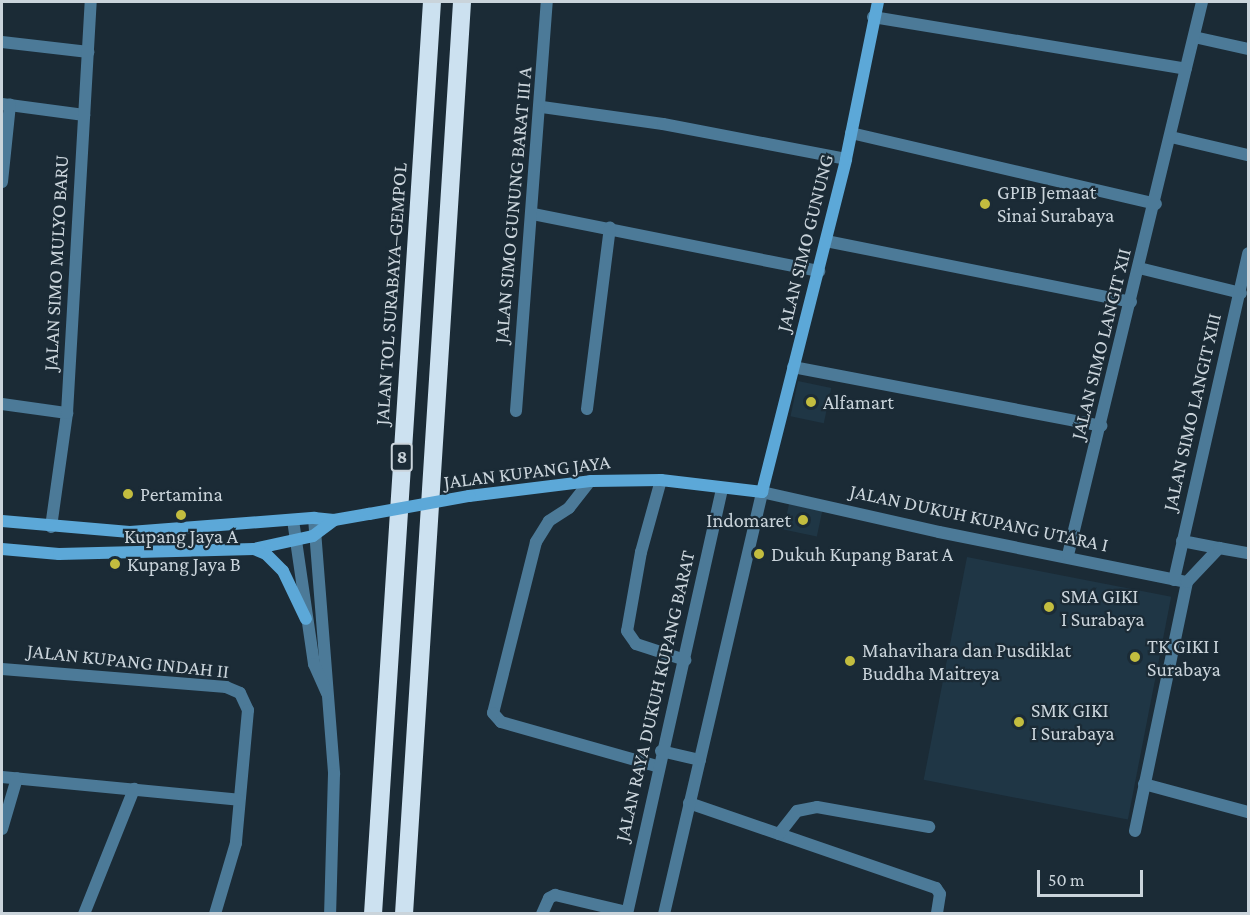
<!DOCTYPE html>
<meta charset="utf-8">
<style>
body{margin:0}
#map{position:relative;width:1250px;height:915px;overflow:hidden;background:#1b2b36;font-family:"Crimson Pro",serif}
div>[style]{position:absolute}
.built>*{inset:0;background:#1f3645;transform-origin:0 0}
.minor>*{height:12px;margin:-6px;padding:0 6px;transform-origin:6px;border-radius:6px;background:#4c7a98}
.tertiary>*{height:12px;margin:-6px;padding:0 6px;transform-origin:6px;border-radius:6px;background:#4c7a98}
.secondary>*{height:12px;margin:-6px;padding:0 6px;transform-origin:6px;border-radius:6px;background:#5ca8d8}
.motorway>*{height:18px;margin:-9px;padding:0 9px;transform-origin:9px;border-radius:9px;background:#cce1f0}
.secondary-bridge>*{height:12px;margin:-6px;padding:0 6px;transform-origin:6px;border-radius:6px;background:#5ca8d8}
.dots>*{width:16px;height:16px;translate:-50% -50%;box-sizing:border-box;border:3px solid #1b2b36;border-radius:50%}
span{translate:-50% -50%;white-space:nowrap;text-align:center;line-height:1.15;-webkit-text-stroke:4.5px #1b2b36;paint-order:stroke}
.shield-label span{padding:2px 4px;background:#1b2b36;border:2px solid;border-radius:4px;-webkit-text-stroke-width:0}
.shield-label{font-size:18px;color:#cad4db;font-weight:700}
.poi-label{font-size:20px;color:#cad4db}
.left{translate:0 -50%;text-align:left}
.right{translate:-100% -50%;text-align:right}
.street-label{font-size:20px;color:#cad4db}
.frame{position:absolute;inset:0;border:3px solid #cad4db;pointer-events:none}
.scale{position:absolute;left:1037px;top:870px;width:106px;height:27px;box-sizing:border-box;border:3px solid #cad4db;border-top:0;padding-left:8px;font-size:18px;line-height:21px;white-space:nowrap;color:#cad4db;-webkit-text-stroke:4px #1b2b36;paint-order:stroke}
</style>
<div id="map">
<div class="built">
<div style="left:798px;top:381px;width:34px;height:36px;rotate:12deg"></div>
<div style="left:789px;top:504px;width:34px;height:26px;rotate:12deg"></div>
<div style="left:967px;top:557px;width:208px;height:227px;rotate:11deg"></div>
</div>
<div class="minor">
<div style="left:873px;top:17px;width:317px;rotate:9.4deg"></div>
<div style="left:1194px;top:37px;width:55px;rotate:12.5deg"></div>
<div style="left:2px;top:42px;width:87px;rotate:6.6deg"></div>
<div style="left:2px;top:104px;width:83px;rotate:7.6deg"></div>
<div style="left:542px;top:107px;width:122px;rotate:8deg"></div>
<div style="left:663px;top:124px;width:186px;rotate:10.8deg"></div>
<div style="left:851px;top:133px;width:313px;rotate:13.1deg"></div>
<div style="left:1171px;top:137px;width:79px;rotate:13.2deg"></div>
<div style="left:2px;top:182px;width:78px;rotate:-84.1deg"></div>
<div style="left:533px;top:214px;width:292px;rotate:11.3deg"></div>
<div style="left:826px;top:241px;width:311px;rotate:11.3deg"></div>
<div style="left:1139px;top:268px;width:105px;rotate:13.8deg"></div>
<div style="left:793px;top:367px;width:314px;rotate:10.8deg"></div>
<div style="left:2px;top:404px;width:66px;rotate:7.9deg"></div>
<div style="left:587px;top:409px;width:183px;rotate:-82.8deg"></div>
<div style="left:516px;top:411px;width:410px;rotate:-85.7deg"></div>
<div style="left:661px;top:480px;width:75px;rotate:105.5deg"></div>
<div style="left:641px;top:552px;width:80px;rotate:100deg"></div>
<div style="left:627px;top:631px;width:16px;rotate:55deg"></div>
<div style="left:636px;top:644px;width:52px;rotate:18.1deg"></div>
<div style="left:590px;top:481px;width:34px;rotate:128deg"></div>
<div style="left:569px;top:508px;width:24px;rotate:147deg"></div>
<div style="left:549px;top:521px;width:25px;rotate:122deg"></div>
<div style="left:536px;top:542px;width:176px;rotate:104.1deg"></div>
<div style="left:493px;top:713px;width:12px;rotate:48deg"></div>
<div style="left:501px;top:722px;width:162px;rotate:15.8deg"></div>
<div style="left:762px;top:492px;width:181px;rotate:12.7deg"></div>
<div style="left:939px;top:532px;width:253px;rotate:11.4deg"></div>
<div style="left:51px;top:527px;width:115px;rotate:-82deg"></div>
<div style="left:67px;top:413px;width:412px;rotate:-86.7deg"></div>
<div style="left:1182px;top:541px;width:38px;rotate:11deg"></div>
<div style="left:1068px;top:555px;width:569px;rotate:-76.38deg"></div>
<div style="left:1174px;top:580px;width:335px;rotate:-77.2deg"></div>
<div style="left:2px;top:669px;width:225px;rotate:4.6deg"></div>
<div style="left:226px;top:687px;width:15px;rotate:23deg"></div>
<div style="left:240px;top:693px;width:19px;rotate:65deg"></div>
<div style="left:248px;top:710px;width:134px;rotate:95.2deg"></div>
<div style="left:236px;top:843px;width:74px;rotate:106.5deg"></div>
<div style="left:2px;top:777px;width:238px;rotate:5.5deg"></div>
<div style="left:1144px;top:784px;width:108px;rotate:15.1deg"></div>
<div style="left:689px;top:803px;width:261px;rotate:19deg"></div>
<div style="left:936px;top:888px;width:7px;rotate:56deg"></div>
<div style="left:940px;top:894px;width:20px;rotate:99deg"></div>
<div style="left:2px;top:829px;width:53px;rotate:-73.6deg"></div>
<div style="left:1135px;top:831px;width:254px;rotate:-78.2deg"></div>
<div style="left:1187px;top:582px;width:47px;rotate:-46.7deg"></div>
<div style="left:1219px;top:548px;width:29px;rotate:10deg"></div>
<div style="left:779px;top:834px;width:29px;rotate:-52deg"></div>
<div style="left:797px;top:811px;width:20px;rotate:-11deg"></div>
<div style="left:817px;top:807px;width:114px;rotate:10.1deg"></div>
<div style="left:84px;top:914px;width:135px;rotate:-68.2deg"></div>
<div style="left:542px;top:914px;width:17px;rotate:-66deg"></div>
<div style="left:549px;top:898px;width:7px;rotate:-27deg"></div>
<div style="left:555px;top:895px;width:74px;rotate:13.3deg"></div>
</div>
<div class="tertiary">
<div style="left:314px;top:518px;width:257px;rotate:85.5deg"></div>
<div style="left:334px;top:774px;width:140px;rotate:91.6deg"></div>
<div style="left:293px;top:520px;width:146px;rotate:81.7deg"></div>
<div style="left:314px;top:664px;width:32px;rotate:66deg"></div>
<div style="left:661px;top:751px;width:40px;rotate:13deg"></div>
<div style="left:627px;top:914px;width:436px;rotate:-77.4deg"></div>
<div style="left:664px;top:914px;width:433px;rotate:-76.9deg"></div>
</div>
<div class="secondary">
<div style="left:469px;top:496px;width:124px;rotate:-7deg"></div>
<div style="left:592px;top:481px;width:69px;rotate:-0.8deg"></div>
<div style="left:661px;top:480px;width:102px;rotate:6.8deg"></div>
<div style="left:762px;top:492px;width:343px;rotate:-75.8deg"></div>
<div style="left:846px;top:159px;width:160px;rotate:-78.5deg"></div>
<div style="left:2px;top:521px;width:128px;rotate:4.9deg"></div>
<div style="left:130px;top:532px;width:185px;rotate:-4.4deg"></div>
<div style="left:314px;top:518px;width:20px;rotate:6deg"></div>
<div style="left:334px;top:520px;width:36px;rotate:-10deg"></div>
<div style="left:2px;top:549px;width:57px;rotate:5deg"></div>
<div style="left:59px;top:554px;width:195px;rotate:-1.5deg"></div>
<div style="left:254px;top:549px;width:60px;rotate:-12.4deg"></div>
<div style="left:313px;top:536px;width:26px;rotate:-37deg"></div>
<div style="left:254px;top:549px;width:13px;rotate:23deg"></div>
<div style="left:266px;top:554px;width:24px;rotate:45deg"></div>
<div style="left:283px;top:571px;width:53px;rotate:64.4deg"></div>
</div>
<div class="motorway">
<div style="left:373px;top:914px;width:914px;rotate:-86.3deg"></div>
<div style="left:404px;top:914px;width:914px;rotate:-86.36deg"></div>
</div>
<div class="secondary-bridge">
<div style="left:369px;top:514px;width:102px;rotate:-10.2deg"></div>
</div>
<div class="dots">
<div style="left:985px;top:204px;background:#c3bd3f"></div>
<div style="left:811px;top:402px;background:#c3bd3f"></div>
<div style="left:128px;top:494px;background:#c3bd3f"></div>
<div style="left:181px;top:515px;background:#c3bd3f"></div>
<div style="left:803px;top:520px;background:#c3bd3f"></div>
<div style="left:759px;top:554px;background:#c3bd3f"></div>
<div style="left:115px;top:564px;background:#c3bd3f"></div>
<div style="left:1049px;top:607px;background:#c3bd3f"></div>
<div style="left:1135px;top:657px;background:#c3bd3f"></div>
<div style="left:850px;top:661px;background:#c3bd3f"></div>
<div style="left:1019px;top:722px;background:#c3bd3f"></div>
</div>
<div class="shield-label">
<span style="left:402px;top:457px">8</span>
</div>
<div class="poi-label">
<span class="left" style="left:997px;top:204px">GPIB Jemaat<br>Sinai Surabaya</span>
<span class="left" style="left:823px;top:402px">Alfamart</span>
<span class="left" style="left:140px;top:494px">Pertamina</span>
<span class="right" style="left:791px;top:520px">Indomaret</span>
<span style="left:181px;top:536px">Kupang Jaya A</span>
<span class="left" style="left:771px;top:554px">Dukuh Kupang Barat A</span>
<span class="left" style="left:127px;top:564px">Kupang Jaya B</span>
<span class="left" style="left:1061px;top:608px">SMA GIKI<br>I Surabaya</span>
<span class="left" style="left:1147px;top:658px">TK GIKI I<br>Surabaya</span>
<span class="left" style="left:862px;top:662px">Mahavihara dan Pusdiklat<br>Buddha Maitreya</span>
<span class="left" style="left:1031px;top:722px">SMK GIKI<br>I Surabaya</span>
</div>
<div class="street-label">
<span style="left:513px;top:205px;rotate:-85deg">JALAN SIMO GUNUNG BARAT III A</span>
<span style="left:805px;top:243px;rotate:-76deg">JALAN SIMO GUNUNG</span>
<span style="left:56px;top:263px;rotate:-87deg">JALAN SIMO MULYO BARU</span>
<span style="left:391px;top:294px;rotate:-86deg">JALAN TOL SURABAYA–GEMPOL</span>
<span style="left:1101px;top:344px;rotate:-76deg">JALAN SIMO LANGIT XII</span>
<span style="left:1192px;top:412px;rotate:-77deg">JALAN SIMO LANGIT XIII</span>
<span style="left:527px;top:472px;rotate:-7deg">JALAN KUPANG JAYA</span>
<span style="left:979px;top:518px;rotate:12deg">JALAN DUKUH KUPANG UTARA I</span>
<span style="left:128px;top:661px;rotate:6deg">JALAN KUPANG INDAH II</span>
<span style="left:655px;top:696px;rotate:-77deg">JALAN RAYA DUKUH KUPANG BARAT</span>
</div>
<div class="frame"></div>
<div class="scale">50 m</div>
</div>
